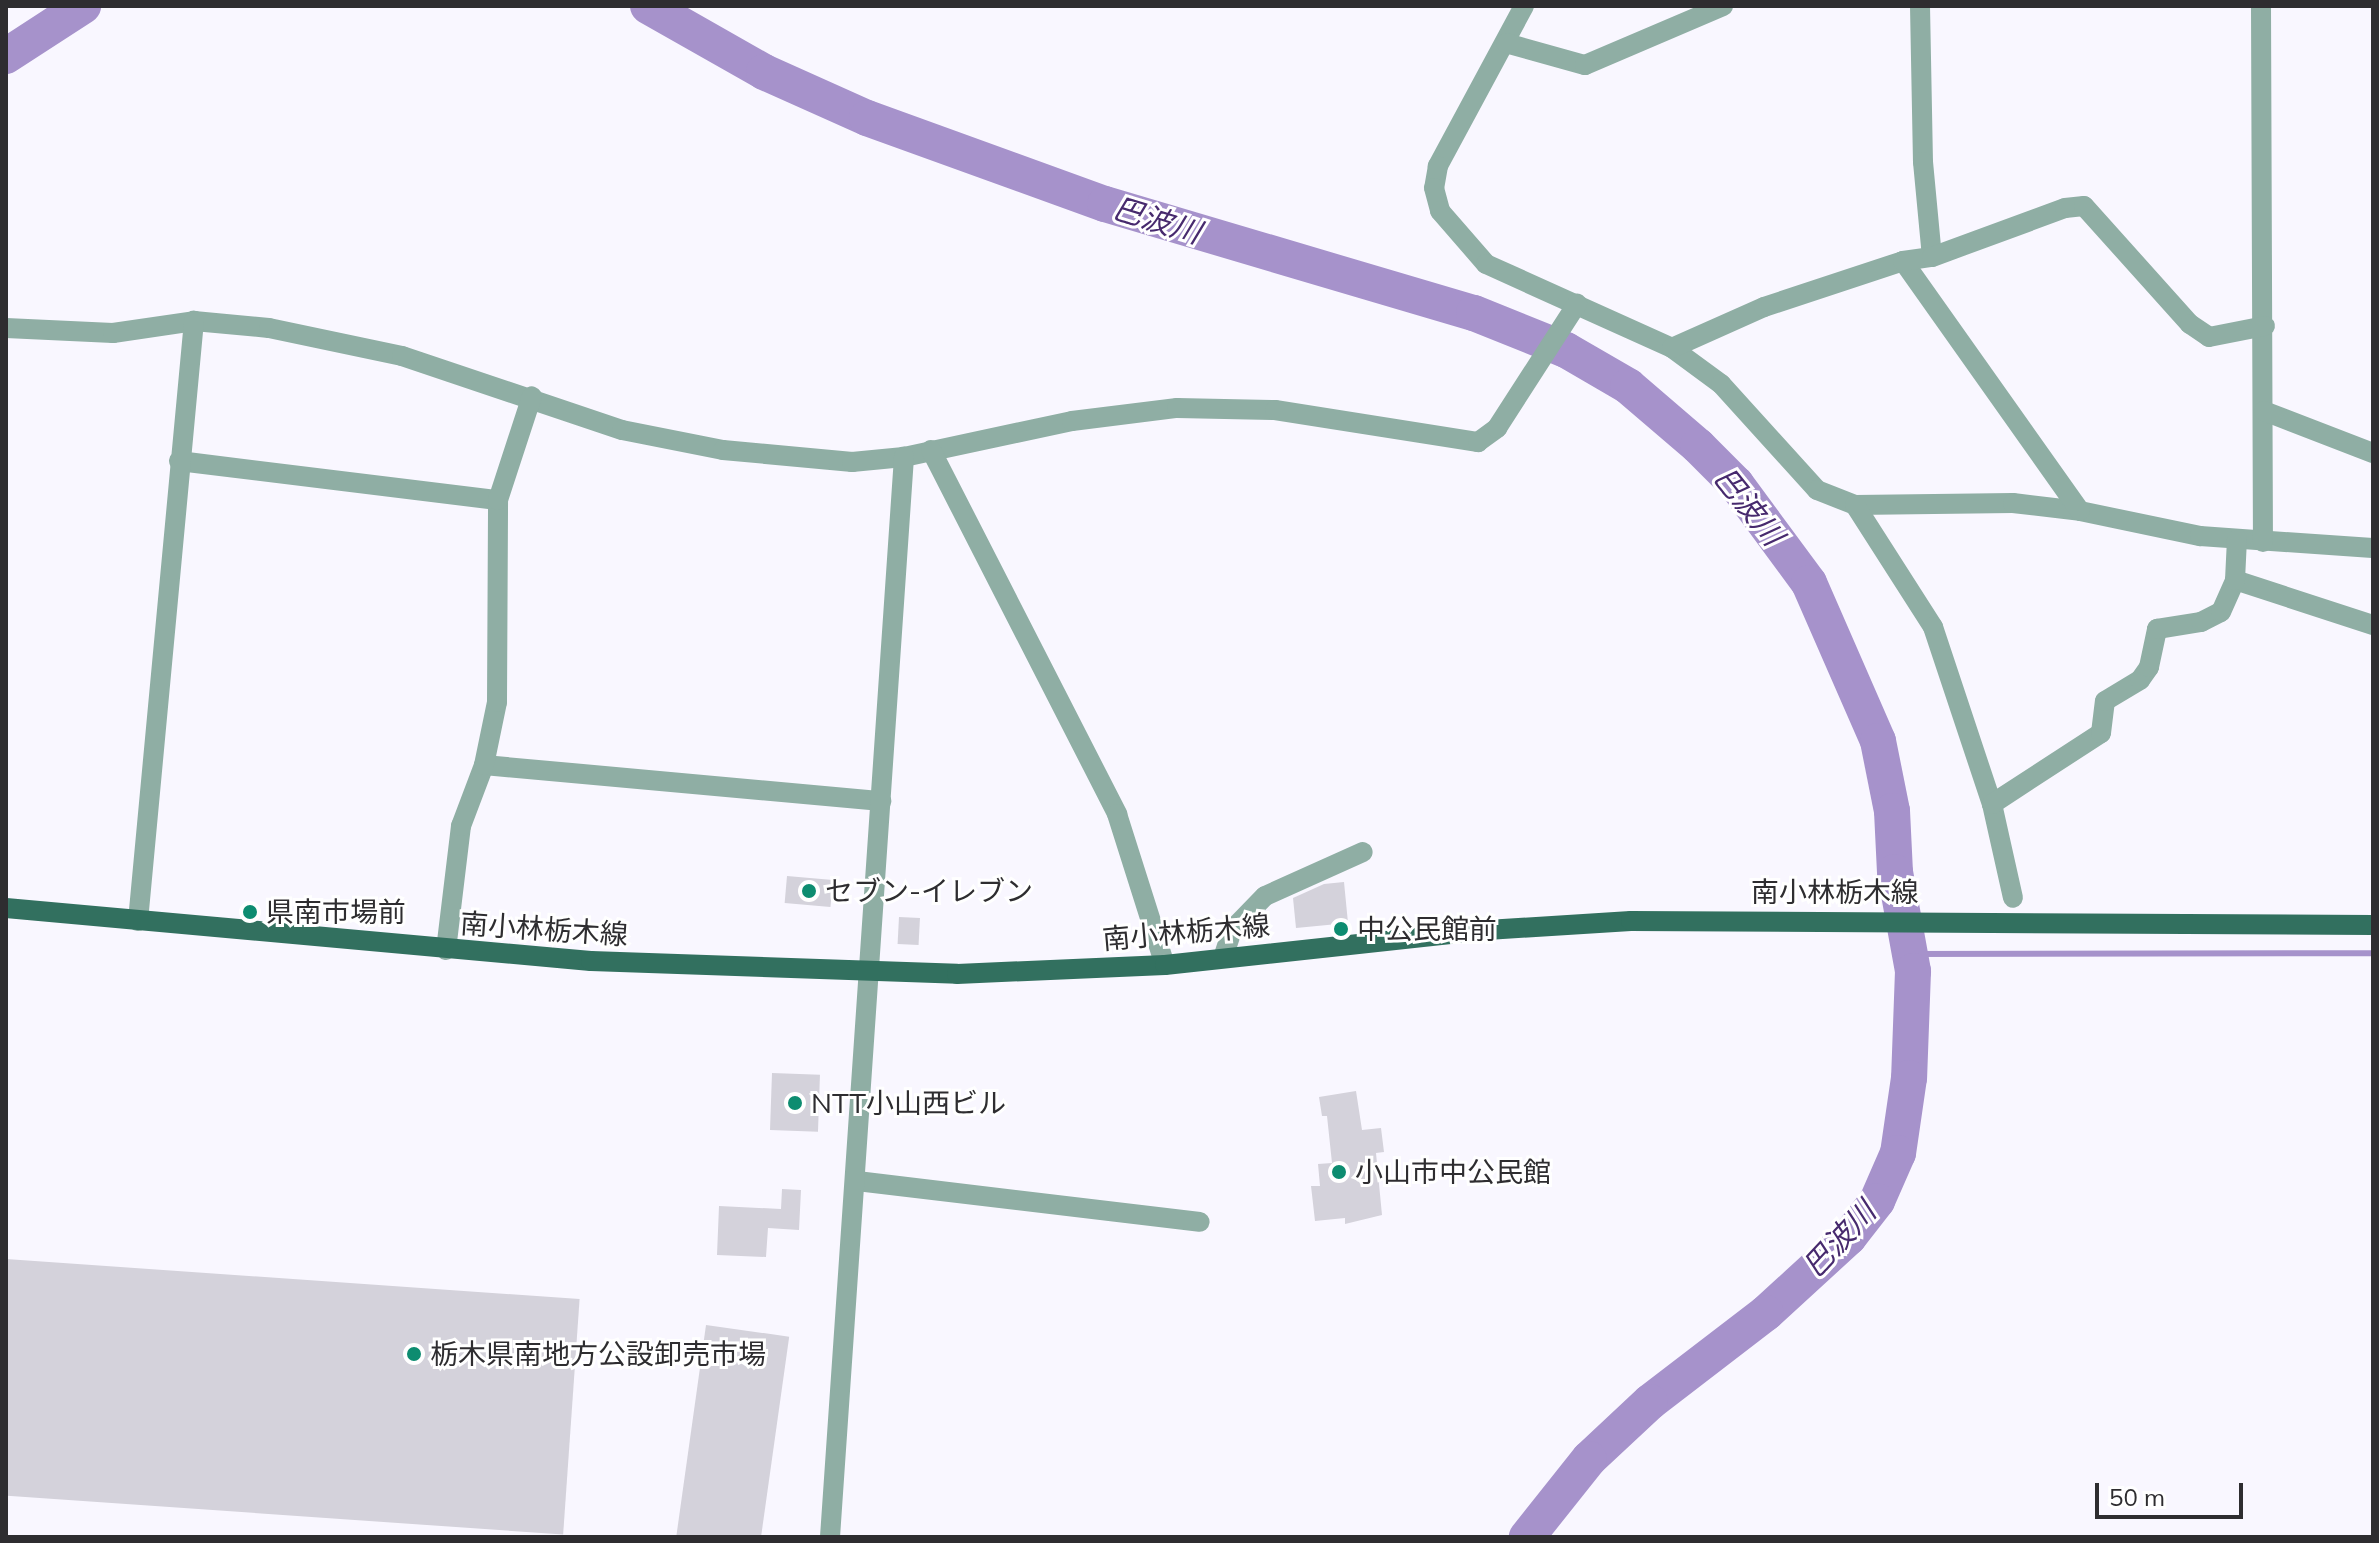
<!DOCTYPE html>
<meta charset="utf-8">
<style>
body{margin:0}
#map{position:relative;width:2379px;height:1543px;overflow:hidden;background:#f9f7ff;font-family:Mulish,"Noto Sans JP",sans-serif}
div>[style]{position:absolute}
.stream>*{height:6px;margin:-3px;padding:0 3px;transform-origin:3px;border-radius:3px;background:#a692cb}
.river>*{height:36px;margin:-18px;padding:0 18px;transform-origin:18px;border-radius:18px;background:#a692cb}
.building>*{inset:0;background:#d4d2db;transform-origin:0 0}
.minor>*{height:20px;margin:-10px;padding:0 10px;transform-origin:10px;border-radius:10px;background:#8faea4}
.major>*{height:20px;margin:-10px;padding:0 10px;transform-origin:10px;border-radius:10px;background:#32705f}
.dots>*{width:22px;height:22px;translate:-50% -50%;box-sizing:border-box;border:4px solid #fff;border-radius:50%}
span{translate:-50% -50%;white-space:nowrap;text-align:center;line-height:1.15;-webkit-text-stroke:6px #fff;paint-order:stroke}
.poi-label{font-size:28px;color:#2e2d30}
.left{translate:0 -50%;text-align:left}
.street-label{font-size:28px;color:#2e2d30}
.water-label{font-size:30px;color:#472a6e;font-style:italic}
.frame{position:absolute;inset:0;border:8px solid #2e2d30;pointer-events:none}
.scale{position:absolute;left:2095px;top:1483px;width:148px;height:36px;box-sizing:border-box;border:4px solid #2e2d30;border-top:0;padding-left:10px;font-size:24px;line-height:28px;white-space:nowrap;color:#2e2d30;-webkit-text-stroke:6px #fff;paint-order:stroke}
</style>
<div id="map">
<div class="stream">
<div style="left:1912px;top:954px;width:461px;rotate:-0.1deg"></div>
</div>
<div class="river">
<div style="left:648px;top:6px;width:133px;rotate:29.6deg"></div>
<div style="left:764px;top:72px;width:113px;rotate:24.1deg"></div>
<div style="left:867px;top:118px;width:253px;rotate:19.9deg"></div>
<div style="left:1105px;top:204px;width:385px;rotate:16.5deg"></div>
<div style="left:1474px;top:313px;width:99px;rotate:21.9deg"></div>
<div style="left:1566px;top:350px;width:72px;rotate:30.1deg"></div>
<div style="left:1628px;top:386px;width:92px;rotate:40.6deg"></div>
<div style="left:1698px;top:446px;width:54px;rotate:45deg"></div>
<div style="left:1736px;top:484px;width:123px;rotate:53.6deg"></div>
<div style="left:1809px;top:583px;width:172px;rotate:66.4deg"></div>
<div style="left:1878px;top:741px;width:71px;rotate:78.7deg"></div>
<div style="left:1892px;top:811px;width:61px;rotate:87.2deg"></div>
<div style="left:1895px;top:872px;width:101px;rotate:79.7deg"></div>
<div style="left:1913px;top:971px;width:107px;rotate:92.1deg"></div>
<div style="left:1909px;top:1078px;width:76px;rotate:98.3deg"></div>
<div style="left:1898px;top:1153px;width:52px;rotate:113.6deg"></div>
<div style="left:1877px;top:1201px;width:46px;rotate:127.9deg"></div>
<div style="left:1849px;top:1237px;width:113px;rotate:137.5deg"></div>
<div style="left:1766px;top:1313px;width:146px;rotate:142.5deg"></div>
<div style="left:1650px;top:1402px;width:83px;rotate:136.9deg"></div>
<div style="left:1589px;top:1459px;width:100px;rotate:128.5deg"></div>
<div style="left:6px;top:56px;width:92px;rotate:-33deg"></div>
</div>
<div class="building">
<div style="left:787px;top:876px;width:46px;height:27px;rotate:5deg"></div>
<div style="clip-path:polygon(1344px 882px,1348px 923px,1296px 928px,1293px 898px,1324px 884px)"></div>
<div style="left:899px;top:917px;width:21px;height:27px;rotate:3deg"></div>
<div style="left:772px;top:1073px;width:48px;height:57px;rotate:2deg"></div>
<div style="clip-path:polygon(1356px 1091px,1362px 1130px,1381px 1128px,1384px 1152px,1376px 1153px,1382px 1215px,1345px 1224px,1345px 1218px,1315px 1221px,1311px 1186px,1320px 1186px,1318px 1164px,1332px 1163px,1327px 1116px,1322px 1116px,1319px 1097px)"></div>
<div style="clip-path:polygon(782px 1189px,801px 1190px,799px 1230px,768px 1228px,766px 1257px,717px 1255px,719px 1206px,781px 1209px)"></div>
<div style="left:6px;top:1259px;width:575px;height:236px;rotate:4deg"></div>
<div style="left:706px;top:1325px;width:84px;height:212px;rotate:8deg"></div>
</div>
<div class="minor">
<div style="left:1524px;top:6px;width:182px;rotate:118.3deg"></div>
<div style="left:1438px;top:166px;width:22px;rotate:100deg"></div>
<div style="left:1434px;top:188px;width:24px;rotate:75deg"></div>
<div style="left:1440px;top:211px;width:70px;rotate:49deg"></div>
<div style="left:1486px;top:264px;width:204px;rotate:24.3deg"></div>
<div style="left:1672px;top:348px;width:61px;rotate:36.3deg"></div>
<div style="left:1721px;top:384px;width:143px;rotate:47.8deg"></div>
<div style="left:1817px;top:490px;width:41px;rotate:21.5deg"></div>
<div style="left:1855px;top:505px;width:158px;rotate:-0.7deg"></div>
<div style="left:2013px;top:503px;width:67px;rotate:6.8deg"></div>
<div style="left:2080px;top:511px;width:123px;rotate:11.8deg"></div>
<div style="left:2200px;top:536px;width:173px;rotate:4deg"></div>
<div style="left:1920px;top:6px;width:156px;rotate:88.9deg"></div>
<div style="left:1923px;top:162px;width:95px;rotate:84.6deg"></div>
<div style="left:2261px;top:6px;width:536px;rotate:89.79deg"></div>
<div style="left:1506px;top:43px;width:82px;rotate:15.6deg"></div>
<div style="left:1585px;top:65px;width:150px;rotate:-23.1deg"></div>
<div style="left:1903px;top:261px;width:306px;rotate:54.7deg"></div>
<div style="left:6px;top:328px;width:107px;rotate:2.7deg"></div>
<div style="left:113px;top:333px;width:82px;rotate:-8.4deg"></div>
<div style="left:194px;top:321px;width:75px;rotate:5.3deg"></div>
<div style="left:269px;top:328px;width:136px;rotate:11.9deg"></div>
<div style="left:402px;top:356px;width:232px;rotate:18.6deg"></div>
<div style="left:622px;top:430px;width:103px;rotate:11.2deg"></div>
<div style="left:723px;top:450px;width:130px;rotate:5.3deg"></div>
<div style="left:852px;top:462px;width:52px;rotate:-5.5deg"></div>
<div style="left:904px;top:457px;width:172px;rotate:-12.1deg"></div>
<div style="left:1072px;top:421px;width:106px;rotate:-7.1deg"></div>
<div style="left:1177px;top:408px;width:98px;rotate:1.2deg"></div>
<div style="left:1275px;top:410px;width:206px;rotate:9deg"></div>
<div style="left:1478px;top:442px;width:24px;rotate:-36deg"></div>
<div style="left:1497px;top:428px;width:148px;rotate:-57.2deg"></div>
<div style="left:1672px;top:348px;width:101px;rotate:-24deg"></div>
<div style="left:1764px;top:307px;width:146px;rotate:-18.3deg"></div>
<div style="left:1903px;top:261px;width:29px;rotate:-8deg"></div>
<div style="left:1932px;top:257px;width:142px;rotate:-20.2deg"></div>
<div style="left:2065px;top:208px;width:19px;rotate:-6deg"></div>
<div style="left:2084px;top:206px;width:159px;rotate:48.1deg"></div>
<div style="left:2190px;top:324px;width:23px;rotate:34deg"></div>
<div style="left:2209px;top:337px;width:57px;rotate:-11.1deg"></div>
<div style="left:2264px;top:411px;width:117px;rotate:21.1deg"></div>
<div style="left:931px;top:450px;width:409px;rotate:62.9deg"></div>
<div style="left:1117px;top:814px;width:158px;rotate:72.4deg"></div>
<div style="left:179px;top:461px;width:321px;rotate:7deg"></div>
<div style="left:1855px;top:505px;width:145px;rotate:57.4deg"></div>
<div style="left:1933px;top:627px;width:187px;rotate:71.6deg"></div>
<div style="left:1992px;top:804px;width:96px;rotate:77.4deg"></div>
<div style="left:2235px;top:580px;width:145px;rotate:18.1deg"></div>
<div style="left:484px;top:765px;width:399px;rotate:5.2deg"></div>
<div style="left:1992px;top:804px;width:130px;rotate:-33.1deg"></div>
<div style="left:2101px;top:733px;width:32px;rotate:-83deg"></div>
<div style="left:2105px;top:701px;width:41px;rotate:-31deg"></div>
<div style="left:2140px;top:680px;width:16px;rotate:-55deg"></div>
<div style="left:2149px;top:667px;width:39px;rotate:-78deg"></div>
<div style="left:2157px;top:629px;width:45px;rotate:-9deg"></div>
<div style="left:2201px;top:622px;width:22px;rotate:-27deg"></div>
<div style="left:2221px;top:612px;width:35px;rotate:-66deg"></div>
<div style="left:2235px;top:580px;width:41px;rotate:-87.2deg"></div>
<div style="left:138px;top:921px;width:603px;rotate:-84.67deg"></div>
<div style="left:446px;top:950px;width:125px;rotate:-83.1deg"></div>
<div style="left:461px;top:826px;width:65px;rotate:-69.3deg"></div>
<div style="left:484px;top:765px;width:64px;rotate:-78.3deg"></div>
<div style="left:497px;top:702px;width:202px;rotate:-89.7deg"></div>
<div style="left:498px;top:500px;width:109px;rotate:-71.9deg"></div>
<div style="left:1223px;top:958px;width:29px;rotate:-72deg"></div>
<div style="left:1232px;top:930px;width:47px;rotate:-45.9deg"></div>
<div style="left:1265px;top:896px;width:107px;rotate:-24.2deg"></div>
<div style="left:857px;top:1181px;width:345px;rotate:6.8deg"></div>
<div style="left:830px;top:1537px;width:1083px;rotate:-86.08deg"></div>
</div>
<div class="major">
<div style="left:6px;top:908px;width:587px;rotate:5.18deg"></div>
<div style="left:591px;top:961px;width:366px;rotate:2deg"></div>
<div style="left:957px;top:974px;width:208px;rotate:-2.5deg"></div>
<div style="left:1165px;top:965px;width:324px;rotate:-6.2deg"></div>
<div style="left:1487px;top:930px;width:144px;rotate:-3.6deg"></div>
<div style="left:1631px;top:921px;width:742px;rotate:0.31deg"></div>
</div>
<div class="dots">
<div style="left:809px;top:891px;background:#0d8c70"></div>
<div style="left:250px;top:912px;background:#0d8c70"></div>
<div style="left:1341px;top:929px;background:#0d8c70"></div>
<div style="left:795px;top:1103px;background:#0d8c70"></div>
<div style="left:1339px;top:1172px;background:#0d8c70"></div>
<div style="left:414px;top:1354px;background:#0d8c70"></div>
</div>
<div class="poi-label">
<span class="left" style="left:825px;top:891px">セブン-イレブン</span>
<span class="left" style="left:266px;top:912px">県南市場前</span>
<span class="left" style="left:1357px;top:929px">中公民館前</span>
<span class="left" style="left:811px;top:1103px">NTT小山西ビル</span>
<span class="left" style="left:1355px;top:1172px">小山市中公民館</span>
<span class="left" style="left:430px;top:1354px">栃木県南地方公設卸売市場</span>
</div>
<div class="street-label">
<span style="left:1835px;top:892px">南小林栃木線</span>
<span style="left:544px;top:929px;rotate:4deg">南小林栃木線</span>
<span style="left:1186px;top:932px;rotate:-5deg">南小林栃木線</span>
</div>
<div class="water-label">
<span style="left:1157px;top:220px;rotate:17deg">巴波川</span>
<span style="left:1749px;top:506px;rotate:51deg">巴波川</span>
<span style="left:1839px;top:1239px;rotate:-47deg">巴波川</span>
</div>
<div class="frame"></div>
<div class="scale">50 m</div>
</div>
